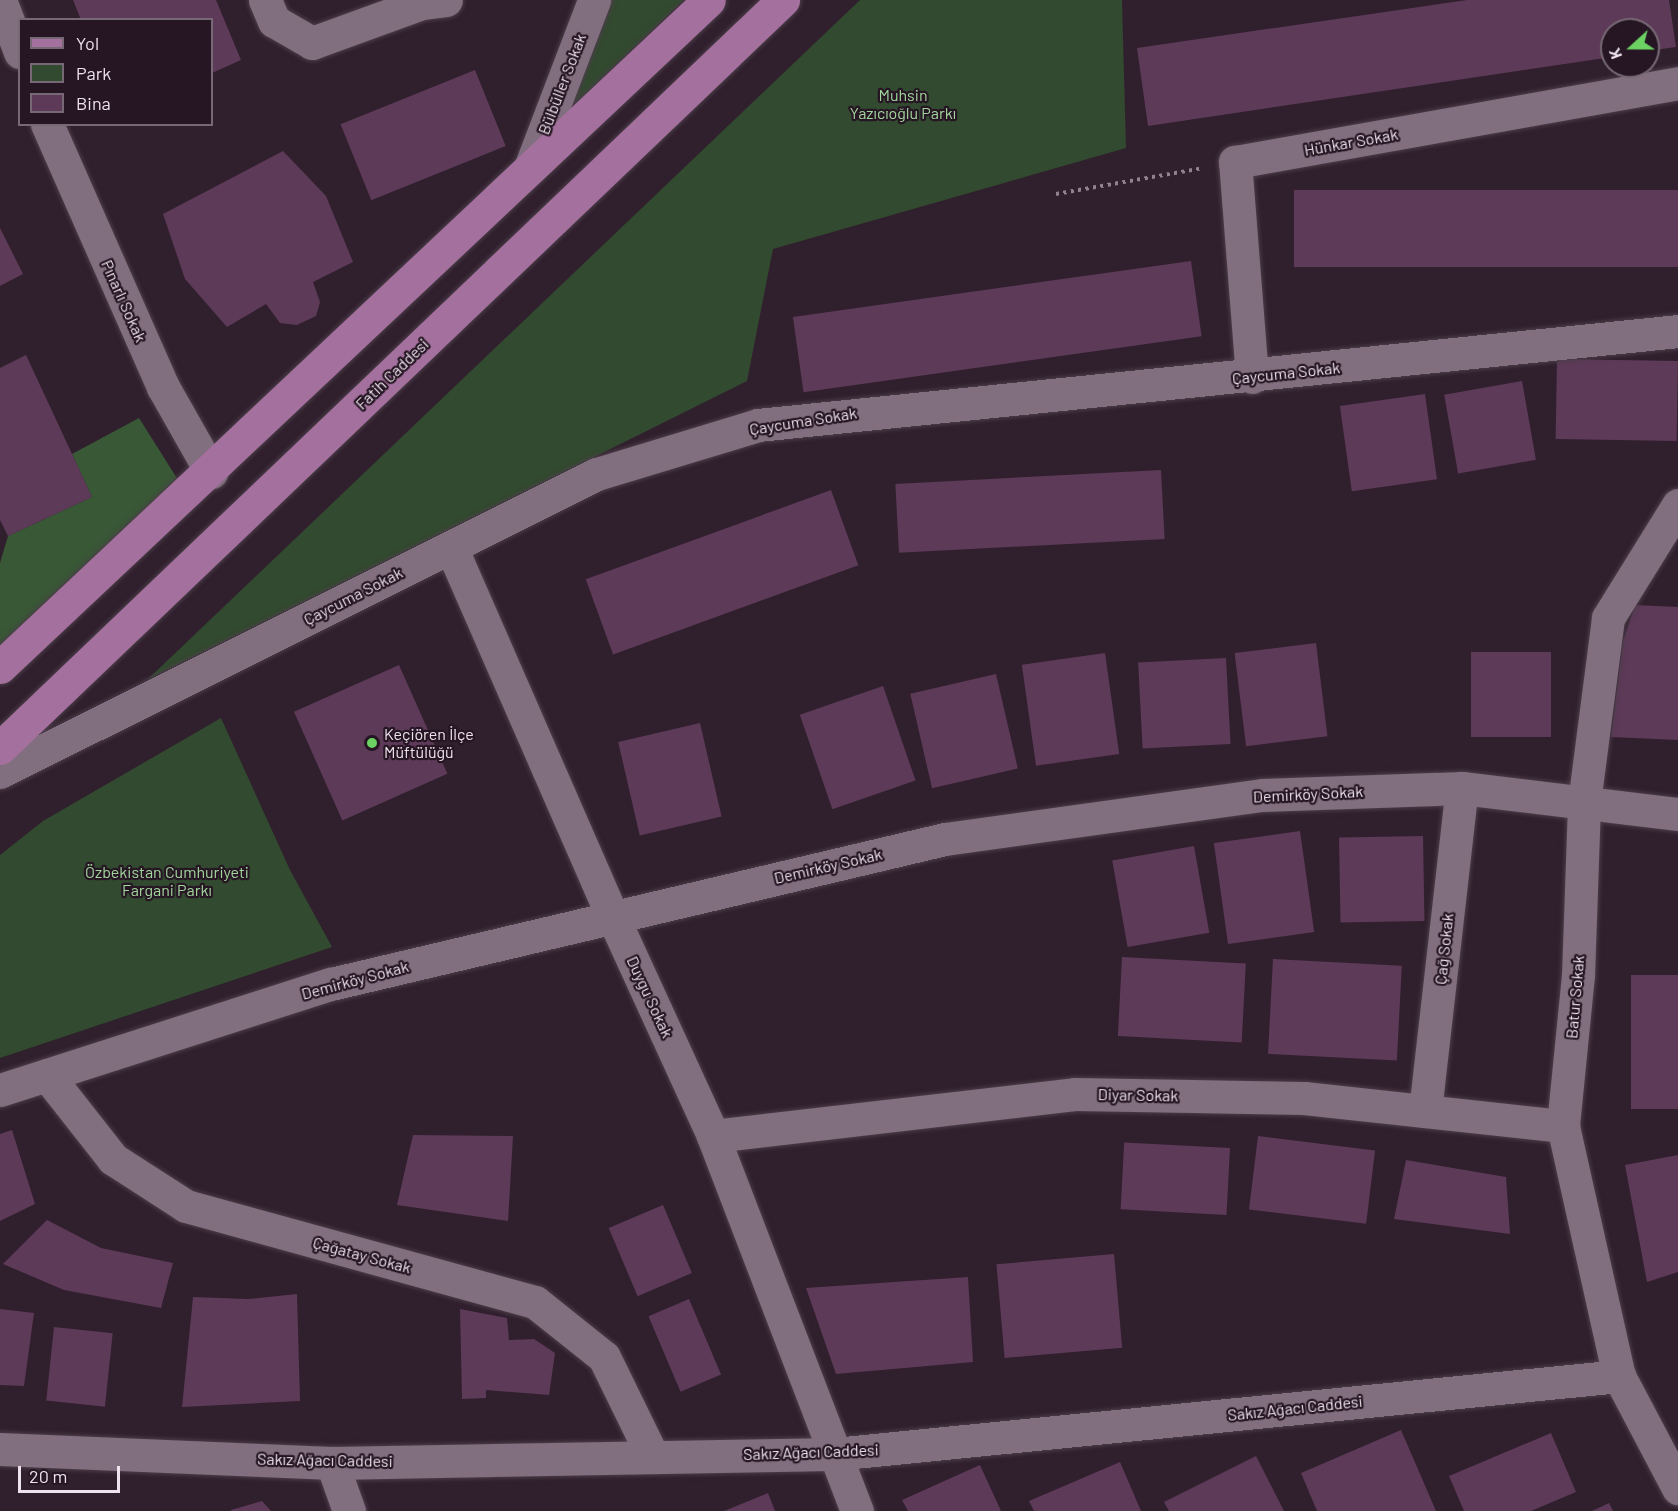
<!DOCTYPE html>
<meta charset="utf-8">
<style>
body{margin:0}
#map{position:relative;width:1678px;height:1511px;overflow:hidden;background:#301f2d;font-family:Barlow,sans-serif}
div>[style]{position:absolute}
.green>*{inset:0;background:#324a2f}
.forest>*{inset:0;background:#395836}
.building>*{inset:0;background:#5d3a58;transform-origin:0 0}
.path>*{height:4px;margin-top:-2px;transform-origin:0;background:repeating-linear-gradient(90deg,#90828e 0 3px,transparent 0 7.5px)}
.roads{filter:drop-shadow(0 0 2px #4b3d49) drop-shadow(0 0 2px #4b3d49)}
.minor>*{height:33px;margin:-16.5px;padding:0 16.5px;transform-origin:16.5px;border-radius:16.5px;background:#816e7e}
.major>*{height:33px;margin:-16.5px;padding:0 16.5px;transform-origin:16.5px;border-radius:16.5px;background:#a4709d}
.dots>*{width:16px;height:16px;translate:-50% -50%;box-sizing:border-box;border:3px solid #261624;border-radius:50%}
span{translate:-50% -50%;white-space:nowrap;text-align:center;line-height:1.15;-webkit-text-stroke:4.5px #261624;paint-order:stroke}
.street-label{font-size:16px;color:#eee2ec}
.park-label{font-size:16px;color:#a2d69c}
.poi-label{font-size:16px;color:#eee2ec}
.left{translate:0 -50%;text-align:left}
.legend{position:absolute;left:18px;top:18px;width:195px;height:108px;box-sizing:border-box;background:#261624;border:2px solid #766874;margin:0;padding:8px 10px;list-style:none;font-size:18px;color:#eee2ec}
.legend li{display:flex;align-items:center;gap:12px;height:30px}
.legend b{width:30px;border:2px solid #766874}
.north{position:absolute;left:1600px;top:18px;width:60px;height:60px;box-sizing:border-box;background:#261624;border:2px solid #766874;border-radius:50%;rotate:249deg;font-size:16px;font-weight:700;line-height:24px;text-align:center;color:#eee2ec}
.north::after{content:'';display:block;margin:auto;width:21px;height:27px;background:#6cd362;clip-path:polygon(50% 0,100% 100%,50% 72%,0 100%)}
.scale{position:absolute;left:18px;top:1466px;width:102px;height:27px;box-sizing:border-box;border:3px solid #eee2ec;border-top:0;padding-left:8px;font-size:18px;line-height:21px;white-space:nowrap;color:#eee2ec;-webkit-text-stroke:4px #261624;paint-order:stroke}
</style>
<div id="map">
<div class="green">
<div style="clip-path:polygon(593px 0,684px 0,573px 106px)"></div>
<div style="clip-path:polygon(860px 0,1122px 0,1126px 148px,773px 249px,747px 381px,147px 680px)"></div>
<div style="clip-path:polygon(221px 718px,290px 870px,332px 947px,0 1058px,0 855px,43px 821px)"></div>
</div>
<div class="forest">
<div style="clip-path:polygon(139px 418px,180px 483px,0 648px,0 563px,8px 536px,92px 497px,72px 454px)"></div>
</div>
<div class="building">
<div style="clip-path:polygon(73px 0,216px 0,241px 60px,212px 73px,212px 20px,81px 20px)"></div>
<div style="clip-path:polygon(1467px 0,1669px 0,1676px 47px,1648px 51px,1648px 30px,1612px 30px,1612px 57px,1148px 126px,1137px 48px)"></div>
<div style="left:475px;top:70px;width:82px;height:145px;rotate:68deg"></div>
<div style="clip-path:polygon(283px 151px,326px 196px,353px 262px,313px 282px,320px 302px,316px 316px,297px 325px,280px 323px,266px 304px,227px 327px,185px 279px,163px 214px)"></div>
<div style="left:1678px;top:190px;width:77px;height:384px;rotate:90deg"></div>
<div style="clip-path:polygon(0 228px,23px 274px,0 286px)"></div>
<div style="left:1191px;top:261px;width:76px;height:402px;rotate:82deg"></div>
<div style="clip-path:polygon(26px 355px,92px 497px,8px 536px,0 520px,0 368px)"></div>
<div style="left:1678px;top:361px;width:80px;height:121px;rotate:91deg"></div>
<div style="left:1522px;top:381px;width:80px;height:79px;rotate:80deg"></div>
<div style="left:1425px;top:394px;width:86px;height:86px;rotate:82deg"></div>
<div style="left:1161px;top:470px;width:69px;height:266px;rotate:87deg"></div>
<div style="left:831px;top:490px;width:80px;height:261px;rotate:70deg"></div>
<div style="clip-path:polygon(1635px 605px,1678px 607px,1678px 740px,1611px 737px,1623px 641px)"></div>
<div style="left:1316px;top:643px;width:94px;height:82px;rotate:83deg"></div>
<div style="left:1471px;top:652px;width:80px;height:85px"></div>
<div style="left:1105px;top:653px;width:102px;height:84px;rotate:82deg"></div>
<div style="left:1226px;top:658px;width:86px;height:88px;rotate:87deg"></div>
<div style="left:399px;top:665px;width:119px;height:115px;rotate:66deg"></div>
<div style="left:996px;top:674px;width:97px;height:88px;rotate:77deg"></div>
<div style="left:883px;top:686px;width:100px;height:88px;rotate:71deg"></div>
<div style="left:700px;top:723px;width:96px;height:84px;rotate:77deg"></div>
<div style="left:1300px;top:831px;width:102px;height:87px;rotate:82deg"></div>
<div style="left:1423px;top:836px;width:85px;height:84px;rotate:89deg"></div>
<div style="left:1194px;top:846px;width:88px;height:83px;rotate:80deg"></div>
<div style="left:1122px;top:957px;width:124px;height:79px;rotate:3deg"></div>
<div style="left:1273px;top:959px;width:129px;height:95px;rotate:3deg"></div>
<div style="left:1678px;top:975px;width:134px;height:47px;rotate:90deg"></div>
<div style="clip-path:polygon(12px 1130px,35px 1204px,0 1221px,0 1134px)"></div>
<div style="clip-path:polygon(413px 1135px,513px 1136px,508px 1221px,397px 1205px)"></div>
<div style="left:1258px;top:1136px;width:118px;height:74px;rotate:7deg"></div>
<div style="left:1230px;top:1148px;width:67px;height:106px;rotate:93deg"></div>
<div style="clip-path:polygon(1678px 1155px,1678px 1272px,1647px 1282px,1625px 1165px)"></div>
<div style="clip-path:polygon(1406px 1160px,1506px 1177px,1510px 1234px,1394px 1219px)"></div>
<div style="left:663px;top:1205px;width:74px;height:59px;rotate:67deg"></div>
<div style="clip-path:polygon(47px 1220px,101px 1248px,173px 1263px,161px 1308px,64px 1290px,3px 1264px)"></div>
<div style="left:1114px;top:1254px;width:94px;height:118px;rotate:85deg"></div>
<div style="clip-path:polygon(968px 1277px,973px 1362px,836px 1374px,806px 1288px)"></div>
<div style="clip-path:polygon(297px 1294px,300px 1401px,182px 1407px,193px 1297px,248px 1299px)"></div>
<div style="left:689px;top:1299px;width:82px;height:44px;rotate:67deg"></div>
<div style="clip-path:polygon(0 1309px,34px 1313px,24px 1386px,0 1385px)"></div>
<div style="clip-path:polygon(460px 1309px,507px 1318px,509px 1340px,534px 1339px,555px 1353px,549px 1395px,486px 1390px,486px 1398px,462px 1399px)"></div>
<div style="left:54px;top:1327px;width:59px;height:74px;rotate:6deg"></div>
<div style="clip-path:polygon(1401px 1430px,1436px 1511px,1317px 1511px,1301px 1473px)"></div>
<div style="clip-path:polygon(1551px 1433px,1576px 1492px,1531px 1511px,1464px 1511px,1449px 1476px)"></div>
<div style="clip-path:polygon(1256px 1456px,1284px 1511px,1169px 1511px,1164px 1502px)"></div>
<div style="clip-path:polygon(1120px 1462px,1141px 1511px,1034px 1511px,1029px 1501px)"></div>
<div style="clip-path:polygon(980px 1465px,1001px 1511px,908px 1511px,902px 1500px)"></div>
<div style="clip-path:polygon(768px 1493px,775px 1511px,724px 1511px)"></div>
<div style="clip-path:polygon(262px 1501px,271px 1511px,231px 1511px,231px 1510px)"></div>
<div style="clip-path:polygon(1609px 1503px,1613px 1511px,1592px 1511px)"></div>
</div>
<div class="path">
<div style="left:1056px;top:194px;width:149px;rotate:-10deg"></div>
</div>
<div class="roads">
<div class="minor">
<div style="left:0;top:0;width:56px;rotate:69deg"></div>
<div style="left:265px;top:0;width:23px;rotate:67deg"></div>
<div style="left:274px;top:21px;width:44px;rotate:30.1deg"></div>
<div style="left:312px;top:43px;width:117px;rotate:-20deg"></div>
<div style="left:422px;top:3px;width:24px;rotate:-7deg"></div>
<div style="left:47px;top:124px;width:287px;rotate:66.2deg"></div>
<div style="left:163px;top:387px;width:98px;rotate:60.5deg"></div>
<div style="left:530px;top:168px;width:180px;rotate:-69.1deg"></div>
<div style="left:1252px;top:377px;width:216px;rotate:-94.5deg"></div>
<div style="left:1235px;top:162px;width:450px;rotate:-10.1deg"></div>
<div style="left:1678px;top:505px;width:133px;rotate:121.8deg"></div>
<div style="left:1608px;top:618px;width:188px;rotate:97.4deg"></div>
<div style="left:1584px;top:804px;width:171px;rotate:92deg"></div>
<div style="left:1578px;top:975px;width:152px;rotate:95.7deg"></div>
<div style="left:1563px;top:1126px;width:256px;rotate:77.4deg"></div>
<div style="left:1619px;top:1376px;width:127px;rotate:62.2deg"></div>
<div style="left:451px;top:547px;width:402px;rotate:66.4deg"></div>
<div style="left:612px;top:915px;width:243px;rotate:65.4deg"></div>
<div style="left:713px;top:1136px;width:402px;rotate:69deg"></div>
<div style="left:0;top:772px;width:667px;rotate:-26.53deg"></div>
<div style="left:597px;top:474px;width:168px;rotate:-16.9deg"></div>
<div style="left:758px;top:425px;width:925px;rotate:-5.83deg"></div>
<div style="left:47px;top:1075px;width:107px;rotate:51.8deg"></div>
<div style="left:113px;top:1159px;width:87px;rotate:32.8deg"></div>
<div style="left:186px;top:1206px;width:362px;rotate:15.4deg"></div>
<div style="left:535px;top:1302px;width:88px;rotate:38.6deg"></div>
<div style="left:604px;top:1357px;width:109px;rotate:63.9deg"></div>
<div style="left:0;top:1090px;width:348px;rotate:-17.8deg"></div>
<div style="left:331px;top:984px;width:631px;rotate:-13.29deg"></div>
<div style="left:945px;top:839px;width:320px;rotate:-7.9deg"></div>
<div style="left:1262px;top:795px;width:200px;rotate:-2deg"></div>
<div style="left:1462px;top:788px;width:218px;rotate:6.9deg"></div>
<div style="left:1425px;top:1111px;width:325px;rotate:-83.5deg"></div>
<div style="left:713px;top:1136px;width:364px;rotate:-6.6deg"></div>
<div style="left:1075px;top:1094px;width:229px;rotate:1deg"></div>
<div style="left:1304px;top:1098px;width:261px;rotate:6.2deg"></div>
<div style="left:0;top:1449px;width:332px;rotate:2.4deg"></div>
<div style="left:332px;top:1463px;width:502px;rotate:-1.03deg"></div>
<div style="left:834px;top:1454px;width:789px;rotate:-5.67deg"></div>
<div style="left:332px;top:1463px;width:51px;rotate:70.5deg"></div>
</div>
<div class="major">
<div style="left:0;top:667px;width:973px;rotate:-43.25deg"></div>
<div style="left:0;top:748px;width:1083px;rotate:-43.69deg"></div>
</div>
</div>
<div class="dots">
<div style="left:372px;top:743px;background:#6cd362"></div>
</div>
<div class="street-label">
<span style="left:562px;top:84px;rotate:-69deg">Bülbüller Sokak</span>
<span style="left:1351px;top:142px;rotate:-10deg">Hünkar Sokak</span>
<span style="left:124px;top:301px;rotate:66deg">Pınarlı Sokak</span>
<span style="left:1286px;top:373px;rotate:-6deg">Çaycuma Sokak</span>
<span style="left:392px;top:374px;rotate:-44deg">Fatih Caddesi</span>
<span style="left:803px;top:421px;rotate:-9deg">Çaycuma Sokak</span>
<span style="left:353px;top:596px;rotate:-27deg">Çaycuma Sokak</span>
<span style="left:1308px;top:794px;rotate:-3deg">Demirköy Sokak</span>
<span style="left:828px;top:866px;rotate:-13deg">Demirköy Sokak</span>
<span style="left:1444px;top:949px;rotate:-84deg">Çağ Sokak</span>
<span style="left:355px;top:980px;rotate:-15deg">Demirköy Sokak</span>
<span style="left:650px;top:997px;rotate:65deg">Duygu Sokak</span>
<span style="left:1575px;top:997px;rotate:-85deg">Batur Sokak</span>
<span style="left:1138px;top:1095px;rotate:1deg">Diyar Sokak</span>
<span style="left:362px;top:1255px;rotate:15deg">Çağatay Sokak</span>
<span style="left:1295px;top:1408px;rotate:-6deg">Sakız Ağacı Caddesi</span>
<span style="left:811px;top:1452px;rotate:-2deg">Sakız Ağacı Caddesi</span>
<span style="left:325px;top:1460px;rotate:1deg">Sakız Ağacı Caddesi</span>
</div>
<div class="park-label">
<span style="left:903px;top:104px">Muhsin<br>Yazıcıoğlu Parkı</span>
<span style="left:167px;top:881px">Özbekistan Cumhuriyeti<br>Fargani Parkı</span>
</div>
<div class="poi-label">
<span class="left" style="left:384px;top:743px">Keçiören İlçe<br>Müftülüğü</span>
</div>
<ul class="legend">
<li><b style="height:8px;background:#a4709d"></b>Yol</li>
<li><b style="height:16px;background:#324a2f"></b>Park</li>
<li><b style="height:16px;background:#5d3a58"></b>Bina</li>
</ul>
<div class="north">K</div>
<div class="scale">20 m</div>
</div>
